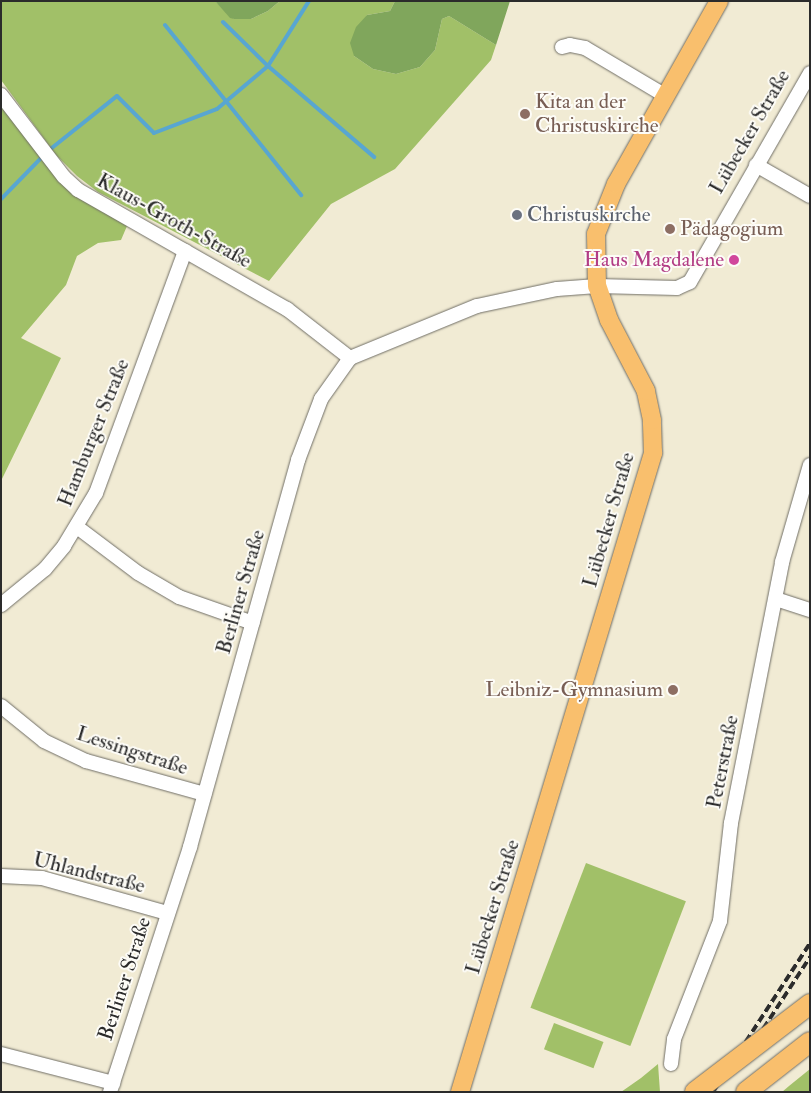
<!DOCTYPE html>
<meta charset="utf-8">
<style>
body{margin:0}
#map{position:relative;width:811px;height:1093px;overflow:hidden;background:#f1ebd4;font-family:"IM FELL Double Pica",serif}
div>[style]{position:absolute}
.green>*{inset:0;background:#a1c068;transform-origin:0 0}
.forest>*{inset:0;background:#80a65c}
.stream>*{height:4px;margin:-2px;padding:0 2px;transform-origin:2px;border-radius:2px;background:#58a6d1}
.roads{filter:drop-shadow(0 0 1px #706e66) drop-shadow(0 0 1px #706e66)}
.minor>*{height:14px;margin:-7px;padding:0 7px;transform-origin:7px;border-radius:7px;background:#fff}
.major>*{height:18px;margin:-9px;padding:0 9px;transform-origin:9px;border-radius:9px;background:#f9bf6d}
.highway>*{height:20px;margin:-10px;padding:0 10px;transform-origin:10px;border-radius:10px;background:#f9bf6d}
.rail>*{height:4px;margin-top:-2px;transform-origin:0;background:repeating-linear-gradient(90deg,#2b2b2b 0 8px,transparent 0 12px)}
.bridges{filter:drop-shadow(0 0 1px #706e66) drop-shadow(0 0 1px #706e66)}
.highway-bridge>*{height:20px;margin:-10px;padding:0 10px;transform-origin:10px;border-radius:10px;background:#f9bf6d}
.dots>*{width:14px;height:14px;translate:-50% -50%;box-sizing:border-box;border:2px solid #fdfcf7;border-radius:50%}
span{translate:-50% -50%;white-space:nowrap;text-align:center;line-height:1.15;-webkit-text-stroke:4px #fdfcf7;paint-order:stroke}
.education-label{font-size:21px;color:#785e54}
.left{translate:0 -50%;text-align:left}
.right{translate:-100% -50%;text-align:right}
.street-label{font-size:21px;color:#2b2b2b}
.worship-label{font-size:21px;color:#5b616d}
.hotel-label{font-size:21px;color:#b23c85}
.frame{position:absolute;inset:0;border:2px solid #2b2b2b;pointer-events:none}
</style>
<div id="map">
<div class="green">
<div style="clip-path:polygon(1px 1px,215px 1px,234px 19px,251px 19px,268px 11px,280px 1px,395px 1px,390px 11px,367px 15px,354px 56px,373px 69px,396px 74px,420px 67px,435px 50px,442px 19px,449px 16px,496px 45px,491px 60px,395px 169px,331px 204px,269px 281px,98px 192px,77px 176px,56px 155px,1px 80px)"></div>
<div style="clip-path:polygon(1px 105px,90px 204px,127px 226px,121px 240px,98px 243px,77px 256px,66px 285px,21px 338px,61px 358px,1px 481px)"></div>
<div style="left:586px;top:863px;width:107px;height:155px;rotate:21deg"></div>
<div style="left:554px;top:1023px;width:53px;height:28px;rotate:21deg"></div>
<div style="clip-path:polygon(658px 1064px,660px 1092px,621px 1092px,641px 1078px)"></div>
<div style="clip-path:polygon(810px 1069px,810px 1092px,782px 1092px,789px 1086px)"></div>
</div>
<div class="forest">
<div style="clip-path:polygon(215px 1px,280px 1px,268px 11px,251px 19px,234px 19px,230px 18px)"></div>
<div style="clip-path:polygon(395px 1px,510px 1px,496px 45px,449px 16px,442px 19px,435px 50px,420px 67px,396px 74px,373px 69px,354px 56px,350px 43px,356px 27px,367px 15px,390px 11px)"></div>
</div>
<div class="stream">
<div style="left:223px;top:22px;width:63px;rotate:44.4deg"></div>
<div style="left:268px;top:66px;width:140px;rotate:40.6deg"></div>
<div style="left:165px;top:25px;width:218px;rotate:51.3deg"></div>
<div style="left:48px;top:151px;width:88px;rotate:-38.6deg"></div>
<div style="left:117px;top:96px;width:52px;rotate:45deg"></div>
<div style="left:154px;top:133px;width:67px;rotate:-20.9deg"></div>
<div style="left:217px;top:109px;width:67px;rotate:-40.1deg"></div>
<div style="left:268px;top:66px;width:77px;rotate:-57.8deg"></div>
<div style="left:1px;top:199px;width:60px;rotate:-45.7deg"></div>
</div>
<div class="roads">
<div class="minor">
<div style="left:562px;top:47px;width:8px;rotate:-14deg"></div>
<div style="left:570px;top:45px;width:15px;rotate:11deg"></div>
<div style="left:585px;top:48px;width:94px;rotate:30.7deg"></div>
<div style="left:1px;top:95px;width:103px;rotate:52.5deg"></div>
<div style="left:64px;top:177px;width:19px;rotate:43deg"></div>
<div style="left:78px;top:190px;width:241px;rotate:29.7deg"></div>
<div style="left:287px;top:309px;width:80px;rotate:37.9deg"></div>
<div style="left:756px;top:165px;width:62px;rotate:29.9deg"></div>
<div style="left:77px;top:527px;width:76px;rotate:37deg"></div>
<div style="left:138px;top:573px;width:48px;rotate:30.3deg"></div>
<div style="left:179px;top:597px;width:78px;rotate:19.4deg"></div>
<div style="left:776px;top:599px;width:36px;rotate:18deg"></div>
<div style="left:1px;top:605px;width:57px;rotate:-39.3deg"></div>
<div style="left:45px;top:569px;width:30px;rotate:-50deg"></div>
<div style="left:64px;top:546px;width:62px;rotate:-58.9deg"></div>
<div style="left:96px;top:493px;width:258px;rotate:-69.8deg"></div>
<div style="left:1px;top:706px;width:55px;rotate:39.1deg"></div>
<div style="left:44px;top:741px;width:47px;rotate:25.5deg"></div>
<div style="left:86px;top:761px;width:123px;rotate:15.6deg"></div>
<div style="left:1px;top:876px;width:41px;rotate:2.8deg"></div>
<div style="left:42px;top:878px;width:130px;rotate:15.6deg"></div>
<div style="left:1px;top:1054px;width:116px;rotate:14.5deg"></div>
<div style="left:671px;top:1064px;width:25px;rotate:-83deg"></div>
<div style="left:674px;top:1039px;width:127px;rotate:-68.7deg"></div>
<div style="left:720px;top:921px;width:99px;rotate:-83.6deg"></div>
<div style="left:731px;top:823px;width:266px;rotate:-78.9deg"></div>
<div style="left:782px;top:562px;width:101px;rotate:-73.9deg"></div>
<div style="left:110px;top:1092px;width:258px;rotate:-71.9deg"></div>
<div style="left:190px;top:847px;width:402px;rotate:-74.4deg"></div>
<div style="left:298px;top:460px;width:65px;rotate:-69.3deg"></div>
<div style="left:321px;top:399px;width:50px;rotate:-54.7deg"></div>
<div style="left:350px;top:358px;width:137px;rotate:-22.3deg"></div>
<div style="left:477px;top:306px;width:82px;rotate:-12deg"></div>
<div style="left:557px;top:289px;width:40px;rotate:-4.3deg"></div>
<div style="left:597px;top:286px;width:80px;rotate:1.4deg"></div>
<div style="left:677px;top:288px;width:14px;rotate:-25deg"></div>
<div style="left:690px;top:282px;width:241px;rotate:-60.1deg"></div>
</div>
<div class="major">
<div style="left:460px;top:1092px;width:668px;rotate:-73.19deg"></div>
<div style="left:653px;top:453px;width:33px;rotate:-92deg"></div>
<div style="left:652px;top:420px;width:30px;rotate:-102deg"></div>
<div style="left:646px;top:391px;width:80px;rotate:-117.5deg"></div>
<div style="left:609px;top:320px;width:36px;rotate:-109deg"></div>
<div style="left:597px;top:286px;width:52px;rotate:-91.1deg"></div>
<div style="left:596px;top:234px;width:54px;rotate:-68.2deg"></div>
<div style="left:616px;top:184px;width:210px;rotate:-60.6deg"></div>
</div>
<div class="highway">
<div style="left:746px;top:1092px;width:81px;rotate:-38deg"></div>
</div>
</div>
<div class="rail">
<div style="left:737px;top:1069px;width:134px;rotate:-56.9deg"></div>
<div style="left:713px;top:1092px;width:178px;rotate:-56.9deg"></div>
</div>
<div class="bridges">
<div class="highway-bridge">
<div style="left:695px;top:1092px;width:145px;rotate:-37.4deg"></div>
</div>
</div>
<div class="dots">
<div style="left:525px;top:114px;background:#8d6e63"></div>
<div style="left:517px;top:215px;background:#6b7280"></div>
<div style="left:670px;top:229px;background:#8d6e63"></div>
<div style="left:734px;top:260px;background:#d1479c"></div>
<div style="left:673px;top:690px;background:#8d6e63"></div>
</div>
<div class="education-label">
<span class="left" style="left:535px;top:114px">Kita an der<br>Christuskirche</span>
<span class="left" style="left:680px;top:229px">Pädagogium</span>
<span class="right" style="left:663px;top:690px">Leibniz-Gymnasium</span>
</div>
<div class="street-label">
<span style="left:750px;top:132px;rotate:-60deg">Lübecker Straße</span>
<span style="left:174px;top:221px;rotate:29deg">Klaus-Groth-Straße</span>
<span style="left:94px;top:433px;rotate:-68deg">Hamburger Straße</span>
<span style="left:609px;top:520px;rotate:-74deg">Lübecker Straße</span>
<span style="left:241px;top:592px;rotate:-74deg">Berliner Straße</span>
<span style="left:132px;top:751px;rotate:18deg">Lessingstraße</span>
<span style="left:723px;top:762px;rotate:-79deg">Peterstraße</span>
<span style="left:89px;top:873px;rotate:14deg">Uhlandstraße</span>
<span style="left:493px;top:907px;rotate:-73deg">Lübecker Straße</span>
<span style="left:125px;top:979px;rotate:-72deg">Berliner Straße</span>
</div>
<div class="worship-label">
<span class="left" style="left:527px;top:215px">Christuskirche</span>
</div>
<div class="hotel-label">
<span class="right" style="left:724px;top:260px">Haus Magdalene</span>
</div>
<div class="frame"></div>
</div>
